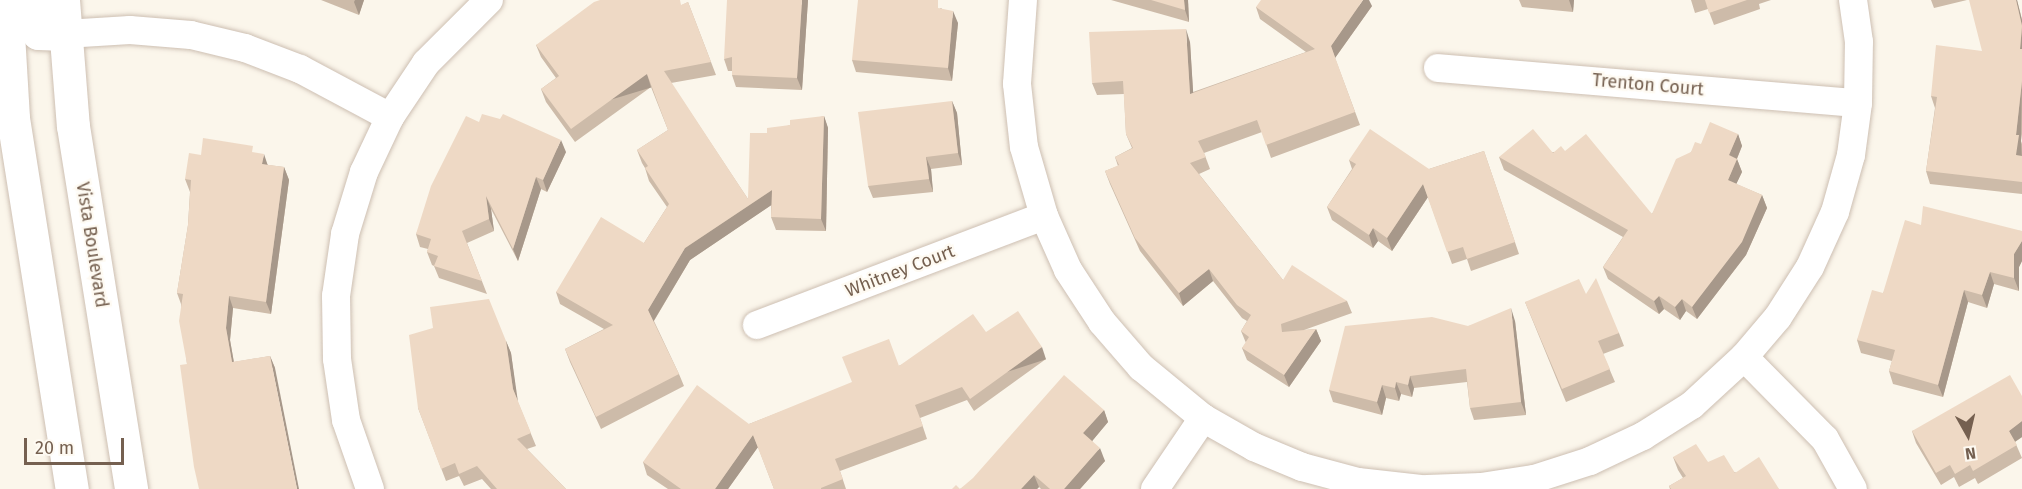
<!DOCTYPE html>
<style>
body{margin:0}
#map{position:relative;width:2022px;height:489px;overflow:hidden;background:#fbf6eb;font-family:"Fira Sans",sans-serif}
div>[style]{position:absolute}
.roads{filter:drop-shadow(0 0 2px #cdbfb2) drop-shadow(0 0 2px #cdbfb2)}
.street>*{height:28px;margin:-14px;padding:0 14px;transform-origin:14px;border-radius:14px;background:#fff}
.secondary>*{height:33px;margin:-16.5px;padding:0 16.5px;transform-origin:16.5px;border-radius:16.5px;background:#fff}
.wall>*{inset:0;background:#cdbba9}
.shaded-wall>*{inset:0;background:#a7988a;transform-origin:0 0}
.building>*{inset:0;background:#eed9c5}
span{translate:-50% -50%;white-space:nowrap;text-align:center;line-height:1.15;-webkit-text-stroke:4.5px #fefaf2;paint-order:stroke}
.street-label{font-size:18px;color:#756050}
.north{position:absolute;left:1938px;top:405px;width:60px;height:60px;-webkit-text-stroke:4px #fefaf2;paint-order:stroke;rotate:172deg;font-size:16px;font-weight:700;line-height:24px;text-align:center;color:#756050}
.north::after{content:'';display:block;margin:auto;width:21px;height:27px;background:#756050;clip-path:polygon(50% 0,100% 100%,50% 72%,0 100%)}
.scale{position:absolute;left:24px;top:438px;width:100px;height:27px;box-sizing:border-box;border:3px solid #756050;border-top:0;padding-left:8px;font-size:18px;line-height:21px;white-space:nowrap;color:#756050;-webkit-text-stroke:4px #fefaf2;paint-order:stroke}
</style>
<div id="map">
<div class="roads">
<div class="street">
<div style="left:1023px;top:0;width:84px;rotate:94.1deg"></div>
<div style="left:1017px;top:84px;width:63px;rotate:83.7deg"></div>
<div style="left:1024px;top:147px;width:72px;rotate:73.8deg"></div>
<div style="left:1044px;top:216px;width:59px;rotate:66deg"></div>
<div style="left:1068px;top:270px;width:62px;rotate:56.8deg"></div>
<div style="left:1102px;top:322px;width:60px;rotate:49.1deg"></div>
<div style="left:1141px;top:367px;width:80px;rotate:39.4deg"></div>
<div style="left:1203px;top:418px;width:59px;rotate:29.6deg"></div>
<div style="left:1254px;top:447px;width:52px;rotate:22.6deg"></div>
<div style="left:1302px;top:467px;width:58px;rotate:15deg"></div>
<div style="left:1358px;top:482px;width:63px;rotate:6.3deg"></div>
<div style="left:65px;top:34px;width:65px;rotate:-3.5deg"></div>
<div style="left:130px;top:30px;width:61px;rotate:4.7deg"></div>
<div style="left:191px;top:35px;width:56px;rotate:13.5deg"></div>
<div style="left:245px;top:48px;width:59px;rotate:20.9deg"></div>
<div style="left:300px;top:69px;width:102px;rotate:28.1deg"></div>
<div style="left:1438px;top:68px;width:421px;rotate:4.8deg"></div>
<div style="left:757px;top:325px;width:307px;rotate:-20.8deg"></div>
<div style="left:1744px;top:357px;width:115px;rotate:45.4deg"></div>
<div style="left:1825px;top:439px;width:57px;rotate:60.8deg"></div>
<div style="left:370px;top:489px;width:73px;rotate:-109.2deg"></div>
<div style="left:346px;top:420px;width:62px;rotate:-98.4deg"></div>
<div style="left:337px;top:359px;width:63px;rotate:-90.9deg"></div>
<div style="left:336px;top:296px;width:63px;rotate:-81.7deg"></div>
<div style="left:345px;top:234px;width:65px;rotate:-73deg"></div>
<div style="left:364px;top:172px;width:61px;rotate:-64.7deg"></div>
<div style="left:390px;top:117px;width:65px;rotate:-56.3deg"></div>
<div style="left:426px;top:63px;width:89px;rotate:-45deg"></div>
<div style="left:1155px;top:489px;width:86px;rotate:-55.9deg"></div>
<div style="left:1427px;top:489px;width:54px;rotate:-2.1deg"></div>
<div style="left:1481px;top:487px;width:54px;rotate:-8.6deg"></div>
<div style="left:1534px;top:479px;width:59px;rotate:-17.8deg"></div>
<div style="left:1590px;top:461px;width:59px;rotate:-25.3deg"></div>
<div style="left:1643px;top:436px;width:58px;rotate:-32.3deg"></div>
<div style="left:1692px;top:405px;width:71px;rotate:-42.7deg"></div>
<div style="left:1744px;top:357px;width:52px;rotate:-49.6deg"></div>
<div style="left:1778px;top:317px;width:59px;rotate:-57.4deg"></div>
<div style="left:1810px;top:267px;width:60px;rotate:-65.6deg"></div>
<div style="left:1835px;top:212px;width:59px;rotate:-74.3deg"></div>
<div style="left:1851px;top:155px;width:52px;rotate:-82.3deg"></div>
<div style="left:1858px;top:103px;width:61px;rotate:-89.1deg"></div>
<div style="left:1859px;top:42px;width:42px;rotate:-98.1deg"></div>
</div>
<div class="secondary">
<div style="left:6px;top:0;width:118px;rotate:86.6deg"></div>
<div style="left:13px;top:118px;width:376px;rotate:81deg"></div>
<div style="left:37px;top:0;width:33px;rotate:88deg"></div>
<div style="left:38px;top:33px;width:27px;rotate:2deg"></div>
<div style="left:63px;top:0;width:126px;rotate:85.5deg"></div>
<div style="left:73px;top:126px;width:368px;rotate:80.9deg"></div>
</div>
</div>
<div class="wall">
<div style="clip-path:polygon(321px 0,364px 0,359px 15px)"></div>
<div style="clip-path:polygon(808px 0,802px 90px,736px 87px,732px 75px,732px 71px,728px 71px,724px 59px)"></div>
<div style="clip-path:polygon(1111px 0,1188px 0,1189px 22px)"></div>
<div style="clip-path:polygon(1519px 0,1574px 0,1573px 12px,1522px 7px)"></div>
<div style="clip-path:polygon(1691px 0,1771px 0,1759px 4px,1760px 9px,1714px 25px,1708px 9px,1695px 13px)"></div>
<div style="clip-path:polygon(1931px 0,1967px 0,1934px 8px)"></div>
<div style="clip-path:polygon(2017px 0,2022px 20px,2022px 134px,2021px 141px,2022px 144px,2022px 194px,1930px 184px,1926px 171px,1935px 108px,1931px 96px,1982px 51px)"></div>
<div style="clip-path:polygon(688px 2px,716px 75px,671px 83px,748px 199px,767px 133px,790px 125px,824px 116px,828px 128px,826px 231px,776px 230px,771px 217px,771px 205px,690px 260px,654px 321px,679px 374px,684px 386px,601px 429px,570px 362px,565px 349px,604px 329px,560px 304px,556px 292px,644px 243px,667px 207px,649px 181px,645px 168px,642px 163px,637px 150px,668px 130px,651px 87px,575px 142px,546px 102px,541px 89px,556px 78px,541px 57px,536px 45px,682px 5px)"></div>
<div style="clip-path:polygon(1372px 6px,1335px 58px,1360px 125px,1271px 158px,1262px 132px,1204px 153px,1210px 169px,1199px 174px,1283px 280px,1347px 301px,1352px 313px,1304px 330px,1316px 329px,1321px 341px,1289px 387px,1247px 360px,1242px 348px,1246px 343px,1241px 331px,1247px 321px,1242px 318px,1213px 281px,1183px 306px,1140px 251px,1110px 184px,1105px 171px,1118px 166px,1115px 157px,1132px 148px,1126px 134px,1124px 94px,1097px 95px,1092px 83px,1190px 42px,1193px 92px,1306px 52px,1260px 19px,1256px 7px)"></div>
<div style="clip-path:polygon(941px 8px,958px 23px,952px 81px,856px 72px,852px 60px)"></div>
<div style="clip-path:polygon(952px 101px,957px 113px,962px 165px,931px 169px,933px 192px,873px 198px,868px 186px)"></div>
<div style="clip-path:polygon(479px 122px,566px 152px,547px 192px,541px 189px,518px 261px,491px 209px,494px 231px,467px 243px,487px 294px,439px 278px,434px 266px,432px 265px,427px 252px,428px 249px,420px 247px,416px 234px)"></div>
<div style="clip-path:polygon(1738px 134px,1742px 146px,1737px 159px,1742px 172px,1736px 184px,1762px 195px,1767px 208px,1746px 255px,1697px 319px,1686px 311px,1680px 320px,1664px 309px,1659px 314px,1608px 279px,1603px 267px,1623px 237px,1504px 170px,1499px 157px,1565px 151px,1652px 214px,1691px 152px,1701px 144px)"></div>
<div style="clip-path:polygon(1484px 151px,1519px 254px,1471px 271px,1467px 259px,1452px 264px,1428px 197px,1392px 251px,1378px 241px,1373px 248px,1332px 220px,1327px 207px,1352px 169px,1349px 160px,1429px 169px)"></div>
<div style="clip-path:polygon(256px 153px,268px 165px,284px 167px,289px 180px,271px 314px,233px 308px,230px 340px,234px 362px,270px 356px,275px 368px,187px 364px,181px 304px,177px 293px,188px 225px,190px 192px,185px 179px,201px 155px)"></div>
<div style="clip-path:polygon(1921px 225px,2022px 231px,2022px 261px,2019px 267px,2019px 291px,1994px 284px,1987px 308px,1968px 302px,1943px 397px,1893px 384px,1889px 371px,1892px 361px,1861px 353px,1857px 340px)"></div>
<div style="clip-path:polygon(1586px 294px,1619px 333px,1624px 346px,1603px 354px,1615px 382px,1566px 402px,1525px 302px)"></div>
<div style="clip-path:polygon(1515px 321px,1526px 415px,1474px 420px,1470px 408px,1467px 382px,1414px 388px,1412px 397px,1401px 394px,1399px 401px,1386px 398px,1382px 415px,1333px 402px,1329px 390px,1468px 326px)"></div>
<div style="clip-path:polygon(986px 332px,1046px 359px,974px 411px,967px 400px,920px 418px,927px 439px,840px 471px,846px 489px,774px 489px,758px 447px,728px 489px,668px 489px,647px 475px,643px 462px,749px 424px)"></div>
<div style="clip-path:polygon(506px 341px,511px 353px,517px 400px,536px 446px,527px 449px,566px 489px,491px 489px,482px 479px,464px 486px,459px 476px,446px 481px,418px 408px)"></div>
<div style="clip-path:polygon(2022px 396px,2022px 437px,2015px 442px,2022px 458px,1978px 484px,1975px 478px,1959px 487px,1954px 477px,1941px 485px,1916px 443px,1912px 431px)"></div>
<div style="clip-path:polygon(1104px 410px,1108px 422px,1092px 441px,1105px 461px,1080px 489px,1041px 489px,1039px 487px,1037px 489px,952px 489px,960px 489px)"></div>
<div style="clip-path:polygon(1673px 457px,1708px 462px,1779px 489px,1670px 489px,1669px 486px,1683px 478px,1678px 470px)"></div>
</div>
<div class="shaded-wall">
<div style="clip-path:polygon(355px 0,364px 0,359px 15px,354px 2px)"></div>
<div style="clip-path:polygon(802px 0,808px 0,802px 90px,797px 78px)"></div>
<div style="clip-path:polygon(1184px 0,1188px 0,1189px 22px,1185px 10px)"></div>
<div style="clip-path:polygon(1363px 0,1369px 0,1372px 6px,1335px 58px,1331px 46px)"></div>
<div style="clip-path:polygon(1569px 0,1574px 0,1573px 12px)"></div>
<div style="clip-path:polygon(2016px 0,2017px 0,2022px 20px,2022px 26px)"></div>
<div style="clip-path:polygon(953px 11px,958px 23px,952px 81px,948px 68px)"></div>
<div style="clip-path:polygon(2022px 28px,2022px 55px,2020px 49px)"></div>
<div style="clip-path:polygon(1186px 29px,1190px 42px,1194px 106px,1190px 94px)"></div>
<div style="left:647px;top:74px;width:14px;height:94px;rotate:73deg"></div>
<div style="clip-path:polygon(2022px 81px,2021px 141px,2022px 159px,2016px 155px,2016px 135px)"></div>
<div style="clip-path:polygon(952px 101px,957px 113px,962px 165px,958px 153px)"></div>
<div style="clip-path:polygon(824px 116px,828px 128px,826px 231px,821px 219px)"></div>
<div style="clip-path:polygon(1738px 134px,1742px 146px,1733px 168px,1729px 155px)"></div>
<div style="clip-path:polygon(561px 140px,566px 152px,547px 192px,543px 180px)"></div>
<div style="clip-path:polygon(264px 154px,268px 166px,262px 164px)"></div>
<div style="clip-path:polygon(926px 157px,931px 169px,933px 192px,929px 179px)"></div>
<div style="clip-path:polygon(1737px 159px,1742px 172px,1732px 193px,1728px 180px)"></div>
<div style="clip-path:polygon(284px 167px,289px 180px,271px 314px,266px 302px)"></div>
<div style="clip-path:polygon(536px 177px,541px 189px,518px 261px,513px 249px)"></div>
<div style="clip-path:polygon(1423px 184px,1428px 197px,1392px 251px,1387px 238px)"></div>
<div style="clip-path:polygon(772px 190px,776px 202px,690px 260px,653px 322px,648px 310px,685px 248px)"></div>
<div style="clip-path:polygon(1762px 195px,1767px 208px,1746px 255px,1697px 319px,1692px 307px)"></div>
<div style="clip-path:polygon(486px 196px,491px 209px,494px 231px,489px 219px)"></div>
<div style="clip-path:polygon(1373px 228px,1378px 241px,1373px 248px,1369px 235px)"></div>
<div style="clip-path:polygon(2022px 241px,2022px 261px,2019px 267px,2019px 291px,2014px 278px,2014px 254px)"></div>
<div style="clip-path:polygon(1209px 269px,1213px 281px,1183px 306px,1179px 293px)"></div>
<div style="clip-path:polygon(1990px 272px,1994px 284px,1987px 308px,1982px 295px)"></div>
<div style="clip-path:polygon(1964px 290px,1968px 302px,1943px 397px,1938px 385px)"></div>
<div style="clip-path:polygon(229px 296px,233px 308px,230px 340px,236px 375px,232px 362px,226px 328px)"></div>
<div style="clip-path:polygon(1659px 296px,1664px 309px,1659px 314px,1654px 301px)"></div>
<div style="clip-path:polygon(1682px 299px,1686px 311px,1680px 320px,1675px 307px)"></div>
<div style="clip-path:polygon(1511px 308px,1515px 321px,1526px 415px,1521px 402px)"></div>
<div style="clip-path:polygon(1316px 329px,1321px 341px,1289px 387px,1284px 375px)"></div>
<div style="clip-path:polygon(506px 341px,511px 353px,518px 402px,513px 389px)"></div>
<div style="left:1042px;top:347px;width:13px;height:89px;rotate:72deg"></div>
<div style="clip-path:polygon(270px 356px,275px 368px,299px 489px,297px 489px)"></div>
<div style="clip-path:polygon(1410px 376px,1414px 388px,1412px 397px,1408px 385px)"></div>
<div style="clip-path:polygon(1396px 382px,1401px 394px,1399px 401px,1395px 388px)"></div>
<div style="clip-path:polygon(1382px 385px,1386px 398px,1382px 415px,1377px 402px)"></div>
<div style="clip-path:polygon(1104px 410px,1108px 422px,1088px 446px,1083px 433px)"></div>
<div style="clip-path:polygon(2022px 421px,2022px 437px,2013px 443px,2009px 431px)"></div>
<div style="clip-path:polygon(753px 435px,758px 447px,728px 489px,715px 489px)"></div>
<div style="clip-path:polygon(1100px 448px,1105px 461px,1080px 489px,1064px 489px)"></div>
<div style="clip-path:polygon(1034px 475px,1039px 487px,1037px 489px,1021px 489px)"></div>
</div>
<div class="building">
<div style="clip-path:polygon(600px 0,680px 0,681px 5px,688px 2px,711px 62px,664px 71px,748px 199px,750px 133px,767px 133px,767px 128px,790px 125px,790px 120px,824px 116px,821px 219px,771px 217px,772px 190px,685px 248px,648px 310px,679px 374px,596px 417px,565px 349px,613px 325px,556px 292px,601px 217px,644px 243px,669px 204px,645px 168px,648px 166px,637px 150px,668px 130px,647px 74px,571px 129px,541px 89px,559px 76px,536px 45px,594px 2px)"></div>
<div style="clip-path:polygon(727px 0,802px 0,797px 78px,732px 75px,732px 57px,724px 59px)"></div>
<div style="clip-path:polygon(858px 0,938px 0,938px 8px,953px 11px,948px 68px,852px 60px)"></div>
<div style="clip-path:polygon(1151px 0,1184px 0,1185px 10px)"></div>
<div style="clip-path:polygon(1261px 0,1363px 0,1331px 46px,1355px 112px,1266px 145px,1257px 120px,1198px 141px,1206px 157px,1190px 163px,1283px 280px,1292px 265px,1347px 301px,1281px 324px,1282px 332px,1316px 329px,1284px 375px,1242px 348px,1249px 337px,1241px 331px,1251px 315px,1237px 305px,1209px 269px,1179px 293px,1135px 238px,1105px 171px,1119px 165px,1115px 157px,1133px 148px,1126px 134px,1123px 81px,1092px 83px,1089px 32px,1186px 29px,1190px 94px,1315px 49px,1256px 7px)"></div>
<div style="clip-path:polygon(1705px 0,1747px 0,1709px 13px)"></div>
<div style="clip-path:polygon(1969px 0,2016px 0,2022px 26px,2020px 49px,2022px 49px,2022px 81px,2016px 135px,2019px 135px,2016px 155px,2022px 156px,2022px 182px,1926px 171px,1937px 97px,1931px 96px,1936px 45px,1982px 51px)"></div>
<div style="clip-path:polygon(952px 101px,958px 153px,926px 157px,929px 179px,868px 186px,858px 112px)"></div>
<div style="clip-path:polygon(482px 114px,500px 119px,503px 114px,561px 140px,543px 180px,536px 177px,513px 249px,486px 196px,489px 219px,462px 231px,482px 281px,434px 266px,438px 256px,427px 252px,431px 239px,416px 234px,431px 186px,466px 116px,479px 122px)"></div>
<div style="clip-path:polygon(1710px 122px,1738px 134px,1729px 155px,1737px 159px,1728px 180px,1762px 195px,1742px 242px,1692px 307px,1682px 299px,1675px 307px,1659px 296px,1654px 301px,1603px 267px,1628px 230px,1499px 157px,1533px 129px,1553px 153px,1561px 146px,1565px 151px,1586px 134px,1652px 214px,1676px 159px,1691px 152px,1695px 142px,1701px 144px)"></div>
<div style="clip-path:polygon(1370px 129px,1429px 169px,1484px 151px,1515px 242px,1467px 259px,1463px 247px,1447px 252px,1423px 184px,1387px 238px,1373px 228px,1369px 235px,1327px 207px,1356px 164px,1349px 160px)"></div>
<div style="clip-path:polygon(203px 138px,253px 146px,252px 152px,264px 154px,262px 164px,284px 167px,266px 302px,229px 296px,226px 328px,232px 362px,270px 356px,297px 489px,199px 489px,194px 467px,180px 365px,187px 364px,179px 321px,183px 294px,177px 293px,188px 225px,191px 180px,185px 179px,189px 153px,201px 155px)"></div>
<div style="clip-path:polygon(1923px 206px,2022px 231px,2022px 241px,2014px 254px,2014px 278px,1990px 272px,1982px 295px,1964px 290px,1938px 385px,1889px 371px,1895px 350px,1857px 340px,1872px 290px,1883px 293px,1905px 220px,1921px 225px)"></div>
<div style="clip-path:polygon(1596px 278px,1619px 333px,1598px 341px,1610px 369px,1562px 389px,1525px 302px,1579px 279px,1586px 294px)"></div>
<div style="clip-path:polygon(489px 299px,506px 341px,513px 389px,531px 433px,517px 439px,566px 489px,497px 489px,477px 466px,459px 474px,455px 463px,441px 469px,418px 408px,409px 335px,433px 328px,430px 307px)"></div>
<div style="clip-path:polygon(1511px 308px,1521px 402px,1470px 408px,1466px 369px,1410px 376px,1408px 385px,1396px 382px,1395px 388px,1382px 385px,1377px 402px,1329px 390px,1345px 326px,1432px 317px,1468px 326px)"></div>
<div style="clip-path:polygon(1018px 311px,1042px 347px,970px 399px,962px 387px,915px 405px,923px 426px,835px 459px,843px 479px,821px 488px,821px 489px,774px 489px,753px 435px,715px 489px,681px 489px,643px 462px,697px 385px,749px 424px,852px 382px,842px 357px,889px 339px,899px 366px,973px 314px,986px 332px)"></div>
<div style="clip-path:polygon(1064px 375px,1104px 410px,1083px 433px,1100px 448px,1064px 489px,1050px 489px,1034px 475px,1021px 489px,952px 489px,956px 485px,960px 489px,973px 478px)"></div>
<div style="clip-path:polygon(2010px 375px,2022px 396px,2022px 421px,2009px 431px,2017px 445px,1973px 471px,1970px 465px,1955px 474px,1950px 465px,1936px 473px,1912px 431px)"></div>
<div style="clip-path:polygon(1696px 444px,1708px 462px,1724px 455px,1735px 473px,1759px 457px,1779px 489px,1671px 489px,1669px 486px,1686px 476px,1673px 457px)"></div>
</div>
<div class="street-label">
<span style="left:1648px;top:85px;rotate:5deg">Trenton Court</span>
<span style="left:92px;top:245px;rotate:81deg">Vista Boulevard</span>
<span style="left:900px;top:271px;rotate:-21deg">Whitney Court</span>
</div>
<div class="north">N</div>
<div class="scale">20 m</div>
</div>
